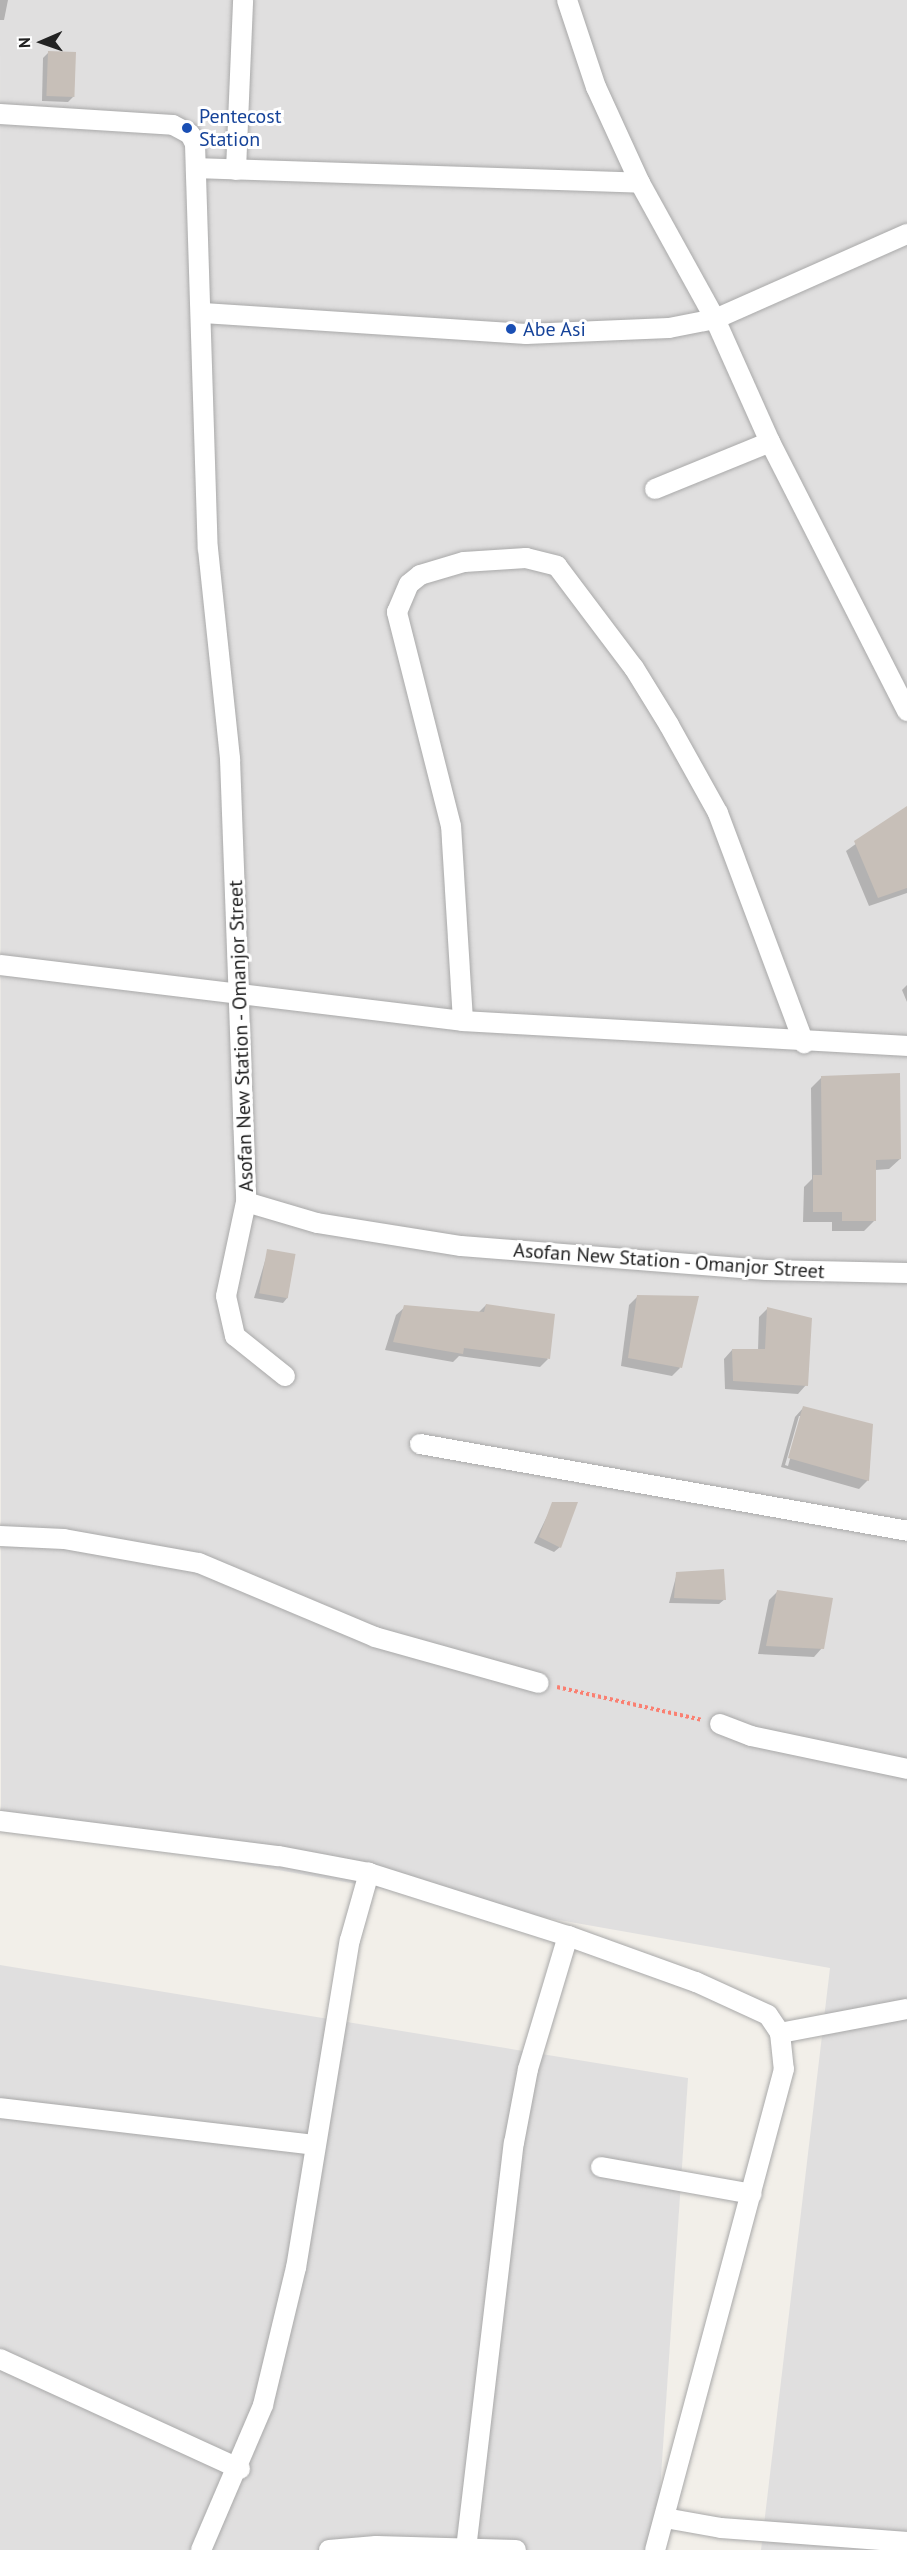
<!DOCTYPE html>
<style>
body{margin:0}
#map{position:relative;width:907px;height:2550px;overflow:hidden;background:#f2efe9;font-family:"PT Sans",sans-serif}
div>[style]{position:absolute}
.residential>*{inset:0;background:#e0dfdf}
.shadow>*{inset:0;background:#0003}
.building>*{inset:0;background:#c7bfb8;transform-origin:0 0}
.path>*{height:4px;margin-top:-2px;transform-origin:0;background:repeating-linear-gradient(90deg,#fa8072 0 3px,transparent 0 6px)}
.roads{filter:drop-shadow(0 0 2px #a9a9a9) drop-shadow(0 0 2px #a9a9a9)}
.street>*{height:20px;margin:-10px;padding:0 10px;transform-origin:10px;border-radius:10px;background:#fff}
.dots>*{width:16px;height:16px;translate:-50% -50%;box-sizing:border-box;border:3px solid #fff;border-radius:50%}
span{translate:-50% -50%;white-space:nowrap;text-align:center;line-height:1.15;-webkit-text-stroke:6px #fff;paint-order:stroke}
.transit-label{font-size:20px;color:#164399}
.left{translate:0 -50%;text-align:left}
.street-label{font-size:20px;color:#222}
.north{position:absolute;left:12px;top:12px;width:60px;height:60px;-webkit-text-stroke:4px #fff;paint-order:stroke;rotate:268deg;font-size:16px;font-weight:700;line-height:24px;text-align:center;color:#222}
.north::after{content:'';display:block;margin:auto;width:21px;height:27px;background:#222;clip-path:polygon(50% 0,100% 100%,50% 72%,0 100%)}
</style>
<div id="map">
<div class="residential">
<div style="clip-path:polygon(0 0,907px 0,907px 2550px,761px 2550px,830px 1968px,1px 1821px)"></div>
<div style="clip-path:polygon(0 1965px,688px 2078px,656px 2550px,0 2550px)"></div>
</div>
<div class="shadow">
<div style="clip-path:polygon(0 0,8px 0,4px 20px,0 20px)"></div>
<div style="clip-path:polygon(49px 52px,73px 97px,68px 102px,42px 101px,43px 58px)"></div>
<div style="clip-path:polygon(907px 807px,907px 893px,869px 906px,846px 851px)"></div>
<div style="clip-path:polygon(907px 985px,907px 1002px,902px 990px)"></div>
<div style="clip-path:polygon(821px 1078px,900px 1159px,889px 1169px,875px 1170px,875px 1220px,864px 1231px,832px 1231px,832px 1222px,803px 1222px,804px 1187px,812px 1179px,811px 1088px)"></div>
<div style="clip-path:polygon(268px 1251px,288px 1297px,283px 1303px,254px 1298px)"></div>
<div style="clip-path:polygon(638px 1296px,680px 1368px,672px 1376px,621px 1366px,629px 1305px)"></div>
<div style="clip-path:polygon(486px 1305px,548px 1359px,540px 1367px,459px 1356px,453px 1362px,385px 1350px,396px 1315px,405px 1307px,478px 1313px)"></div>
<div style="clip-path:polygon(767px 1309px,806px 1385px,798px 1394px,725px 1389px,724px 1359px,732px 1350px,758px 1350px,759px 1317px)"></div>
<div style="clip-path:polygon(evenodd,803px 1408px,868px 1480px,859px 1489px,781px 1467px,795px 1417px,803px 1408px,799px 1416px,802px 1416px,788px 1466px,785px 1465px,799px 1416px)"></div>
<div style="clip-path:polygon(553px 1504px,560px 1547px,554px 1552px,534px 1543px)"></div>
<div style="clip-path:polygon(677px 1573px,725px 1599px,719px 1604px,669px 1603px)"></div>
<div style="clip-path:polygon(777px 1592px,822px 1648px,814px 1657px,758px 1654px,769px 1600px)"></div>
</div>
<div class="building">
<div style="left:48px;top:51px;width:28px;height:45px;rotate:2deg"></div>
<div style="clip-path:polygon(907px 806px,907px 888px,878px 898px,854px 841px)"></div>
<div style="clip-path:polygon(900px 1073px,901px 1159px,876px 1160px,876px 1221px,842px 1221px,842px 1212px,813px 1212px,813px 1175px,822px 1175px,821px 1076px)"></div>
<div style="left:267px;top:1249px;width:29px;height:45px;rotate:10deg"></div>
<div style="clip-path:polygon(637px 1295px,699px 1296px,682px 1368px,628px 1358px)"></div>
<div style="clip-path:polygon(486px 1304px,555px 1314px,550px 1359px,464px 1348px,463px 1354px,393px 1342px,404px 1305px,484px 1312px)"></div>
<div style="clip-path:polygon(767px 1307px,812px 1318px,808px 1386px,733px 1381px,732px 1349px,765px 1349px)"></div>
<div style="clip-path:polygon(803px 1406px,873px 1424px,869px 1481px,788px 1458px)"></div>
<div style="clip-path:polygon(552px 1502px,578px 1502px,561px 1548px,539px 1537px)"></div>
<div style="clip-path:polygon(724px 1569px,726px 1600px,674px 1598px,676px 1572px)"></div>
<div style="clip-path:polygon(777px 1590px,833px 1598px,824px 1649px,766px 1646px)"></div>
</div>
<div class="path">
<div style="left:557px;top:1687px;width:149px;rotate:12.8deg"></div>
</div>
<div class="roads">
<div class="street">
<div style="left:567px;top:0;width:92px;rotate:71.6deg"></div>
<div style="left:596px;top:87px;width:106px;rotate:65.4deg"></div>
<div style="left:640px;top:183px;width:155px;rotate:61.1deg"></div>
<div style="left:715px;top:319px;width:135px;rotate:65.9deg"></div>
<div style="left:770px;top:442px;width:302px;rotate:63deg"></div>
<div style="left:0;top:114px;width:173px;rotate:3.6deg"></div>
<div style="left:173px;top:125px;width:19px;rotate:28deg"></div>
<div style="left:190px;top:134px;width:11px;rotate:63deg"></div>
<div style="left:195px;top:144px;width:405px;rotate:88.2deg"></div>
<div style="left:208px;top:549px;width:211px;rotate:84deg"></div>
<div style="left:230px;top:759px;width:443px;rotate:87.9deg"></div>
<div style="left:246px;top:1202px;width:74px;rotate:16.5deg"></div>
<div style="left:317px;top:1223px;width:146px;rotate:9.1deg"></div>
<div style="left:461px;top:1246px;width:306px;rotate:4.5deg"></div>
<div style="left:766px;top:1270px;width:141px;rotate:1.2deg"></div>
<div style="left:196px;top:168px;width:444px;rotate:1.9deg"></div>
<div style="left:236px;top:170px;width:170px;rotate:-87.6deg"></div>
<div style="left:203px;top:313px;width:324px;rotate:3.7deg"></div>
<div style="left:526px;top:334px;width:143px;rotate:-2.4deg"></div>
<div style="left:669px;top:328px;width:47px;rotate:-11.1deg"></div>
<div style="left:715px;top:319px;width:210px;rotate:-23.9deg"></div>
<div style="left:655px;top:489px;width:124px;rotate:-22.2deg"></div>
<div style="left:0;top:965px;width:466px;rotate:6.9deg"></div>
<div style="left:463px;top:1021px;width:445px;rotate:3.2deg"></div>
<div style="left:463px;top:1021px;width:195px;rotate:-93.5deg"></div>
<div style="left:451px;top:826px;width:221px;rotate:-104.2deg"></div>
<div style="left:397px;top:612px;width:30px;rotate:-67deg"></div>
<div style="left:409px;top:584px;width:14px;rotate:-39deg"></div>
<div style="left:420px;top:575px;width:46px;rotate:-16.5deg"></div>
<div style="left:464px;top:562px;width:62px;rotate:-3.7deg"></div>
<div style="left:526px;top:558px;width:32px;rotate:14deg"></div>
<div style="left:557px;top:566px;width:128px;rotate:53deg"></div>
<div style="left:634px;top:668px;width:67px;rotate:58.4deg"></div>
<div style="left:669px;top:725px;width:101px;rotate:60.9deg"></div>
<div style="left:718px;top:813px;width:246px;rotate:69.5deg"></div>
<div style="left:246px;top:1202px;width:96px;rotate:102deg"></div>
<div style="left:226px;top:1296px;width:41px;rotate:77.3deg"></div>
<div style="left:235px;top:1336px;width:64px;rotate:38.7deg"></div>
<div style="left:420px;top:1444px;width:495px;rotate:10.1deg"></div>
<div style="left:0;top:1536px;width:64px;rotate:2.7deg"></div>
<div style="left:64px;top:1539px;width:137px;rotate:10.1deg"></div>
<div style="left:199px;top:1563px;width:191px;rotate:22.8deg"></div>
<div style="left:375px;top:1637px;width:170px;rotate:15.7deg"></div>
<div style="left:720px;top:1724px;width:33px;rotate:21deg"></div>
<div style="left:751px;top:1736px;width:159px;rotate:11.9deg"></div>
<div style="left:0;top:1821px;width:281px;rotate:7.2deg"></div>
<div style="left:279px;top:1856px;width:92px;rotate:10.7deg"></div>
<div style="left:369px;top:1873px;width:209px;rotate:17.6deg"></div>
<div style="left:568px;top:1936px;width:136px;rotate:19.8deg"></div>
<div style="left:696px;top:1982px;width:79px;rotate:24.6deg"></div>
<div style="left:768px;top:2015px;width:22px;rotate:56deg"></div>
<div style="left:780px;top:2033px;width:36px;rotate:84deg"></div>
<div style="left:784px;top:2069px;width:498px;rotate:105deg"></div>
<div style="left:780px;top:2033px;width:129px;rotate:-10.7deg"></div>
<div style="left:0;top:2108px;width:315px;rotate:6.7deg"></div>
<div style="left:601px;top:2167px;width:153px;rotate:10.1deg"></div>
<div style="left:0;top:2359px;width:264px;rotate:24.6deg"></div>
<div style="left:665px;top:2518px;width:57px;rotate:10.1deg"></div>
<div style="left:721px;top:2528px;width:187px;rotate:4.3deg"></div>
<div style="left:466px;top:2549px;width:409px;rotate:-83.3deg"></div>
<div style="left:514px;top:2143px;width:75px;rotate:-79.3deg"></div>
<div style="left:528px;top:2069px;width:139px;rotate:-73.3deg"></div>
<div style="left:201px;top:2550px;width:158px;rotate:-66.8deg"></div>
<div style="left:263px;top:2405px;width:141px;rotate:-76.5deg"></div>
<div style="left:296px;top:2268px;width:332px;rotate:-80.7deg"></div>
<div style="left:350px;top:1940px;width:70px;rotate:-74.2deg"></div>
<div style="left:329px;top:2550px;width:47px;rotate:-4.9deg"></div>
<div style="left:376px;top:2546px;width:140px;rotate:1.6deg"></div>
</div>
</div>
<div class="dots">
<div style="left:187px;top:128px;background:#1a4fb4"></div>
<div style="left:511px;top:329px;background:#1a4fb4"></div>
</div>
<div class="transit-label">
<span class="left" style="left:199px;top:128px">Pentecost<br>Station</span>
<span class="left" style="left:523px;top:329px">Abe Asi</span>
</div>
<div class="street-label">
<span style="left:241px;top:1036px;rotate:-92deg">Asofan New Station - Omanjor Street</span>
<span style="left:669px;top:1261px;rotate:4deg">Asofan New Station - Omanjor Street</span>
</div>
<div class="north">N</div>
</div>
